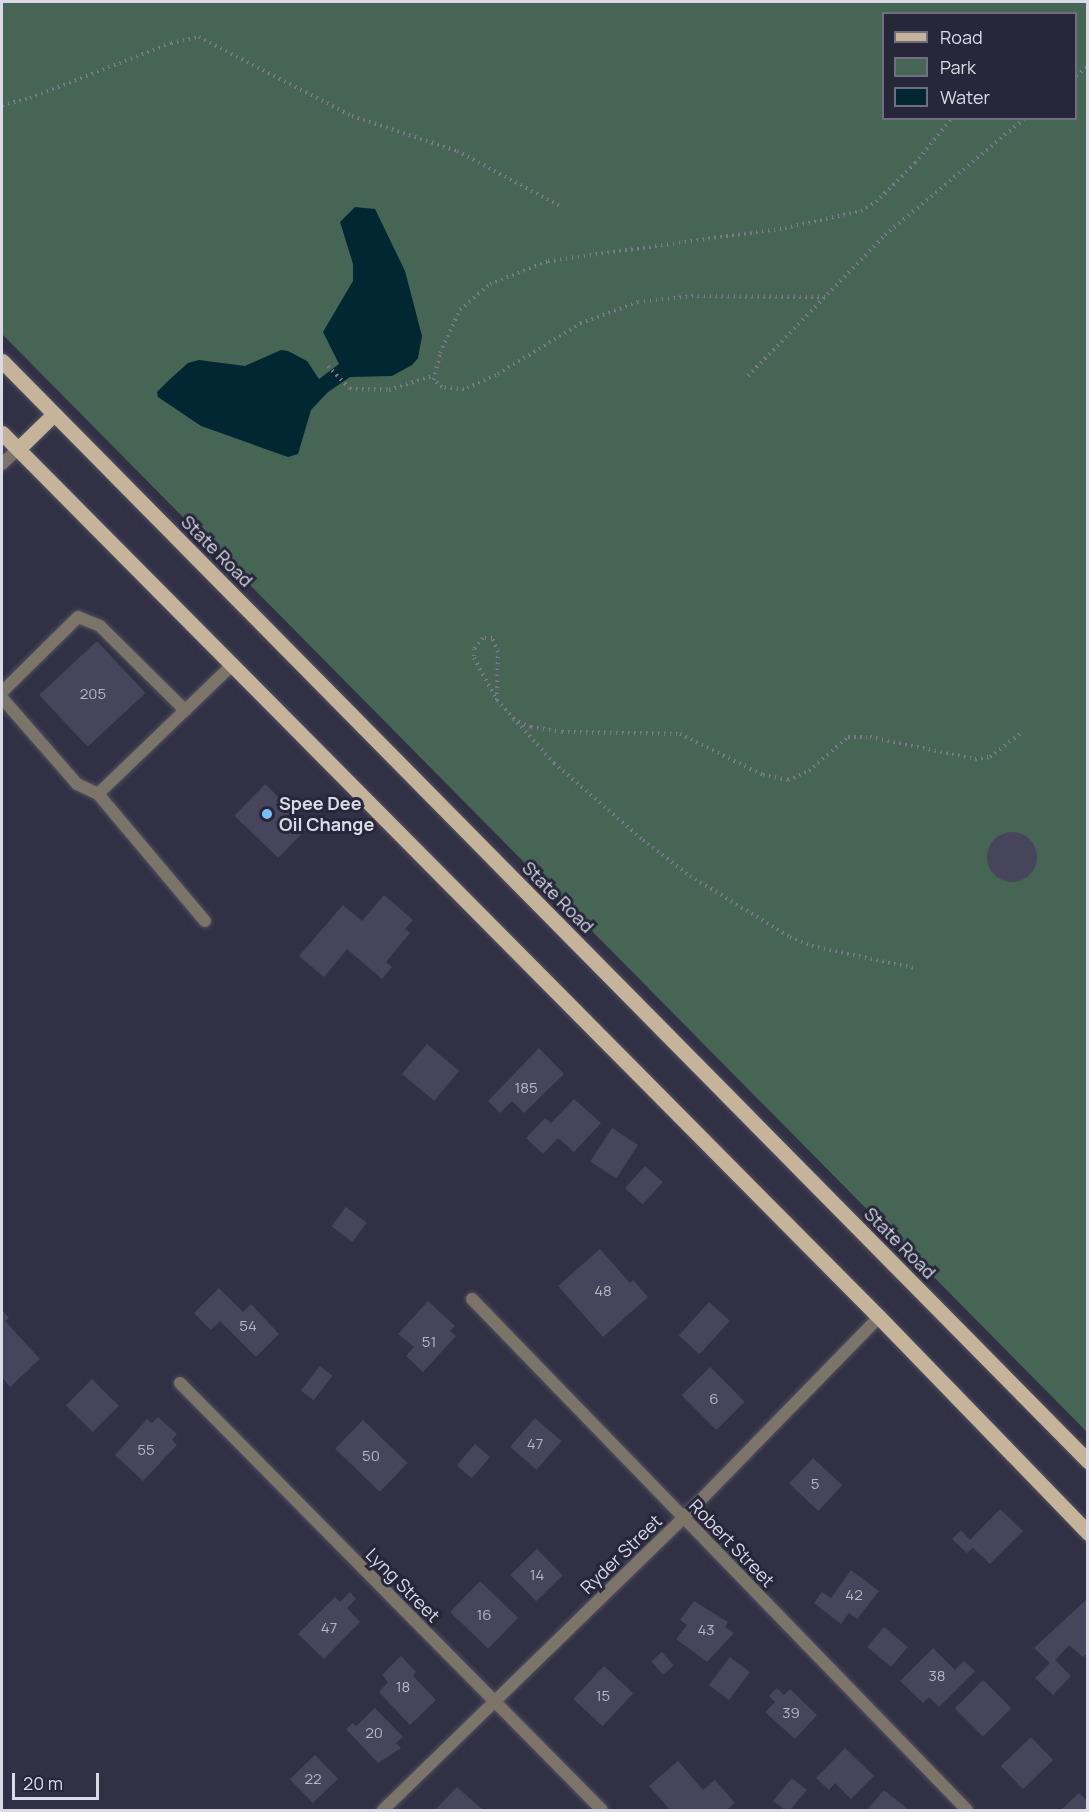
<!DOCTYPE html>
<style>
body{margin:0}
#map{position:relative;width:1089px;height:1812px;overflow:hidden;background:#313044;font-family:Manrope,sans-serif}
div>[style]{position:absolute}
.green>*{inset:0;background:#466555}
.water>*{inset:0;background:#002732}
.building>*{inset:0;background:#46455b;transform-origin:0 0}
.round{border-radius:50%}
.path>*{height:4px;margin-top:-2px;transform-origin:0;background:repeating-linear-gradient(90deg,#7a7a8b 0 1.5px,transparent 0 6px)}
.roads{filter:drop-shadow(0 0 2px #504f62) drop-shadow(0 0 2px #504f62)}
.lane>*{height:12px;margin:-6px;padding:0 6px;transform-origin:6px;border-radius:6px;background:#7c7468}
.street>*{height:12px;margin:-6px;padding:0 6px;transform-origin:6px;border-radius:6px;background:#7c7468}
.primary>*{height:15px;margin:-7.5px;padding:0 7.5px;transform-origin:7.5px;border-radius:7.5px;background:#c5b49a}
.dots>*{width:16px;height:16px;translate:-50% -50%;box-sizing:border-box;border:3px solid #28263a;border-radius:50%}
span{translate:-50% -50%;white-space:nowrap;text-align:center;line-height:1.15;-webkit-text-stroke:6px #28263a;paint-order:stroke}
.number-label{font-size:15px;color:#b6b6c5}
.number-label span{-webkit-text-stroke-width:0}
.street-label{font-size:18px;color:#dbdbe8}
.poi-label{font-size:18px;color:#dbdbe8;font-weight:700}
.left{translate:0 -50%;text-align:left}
.frame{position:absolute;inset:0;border:3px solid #dbdbe8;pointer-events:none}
.legend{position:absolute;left:882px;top:12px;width:195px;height:108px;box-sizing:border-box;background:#28263a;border:2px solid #706e80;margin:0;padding:8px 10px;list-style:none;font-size:18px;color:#dbdbe8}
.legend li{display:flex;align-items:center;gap:12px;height:30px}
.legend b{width:30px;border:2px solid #706e80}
.scale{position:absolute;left:12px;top:1773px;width:87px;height:27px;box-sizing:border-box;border:3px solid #dbdbe8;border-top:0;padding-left:8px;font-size:18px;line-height:21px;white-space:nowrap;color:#dbdbe8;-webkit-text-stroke:4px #28263a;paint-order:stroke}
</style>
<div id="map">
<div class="green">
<div style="clip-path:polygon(evenodd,2px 2px,1087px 2px,1087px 1432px,2px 334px,2px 2px,884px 14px,1076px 14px,1076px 118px,884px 118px,884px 14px)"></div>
</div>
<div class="water">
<div style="clip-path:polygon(355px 207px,375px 209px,405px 271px,422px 336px,418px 358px,412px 365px,392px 376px,350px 377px,328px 392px,311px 410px,298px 454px,288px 457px,201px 426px,158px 397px,157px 392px,169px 380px,188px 363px,199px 360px,245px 366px,281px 350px,288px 351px,307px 361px,319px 379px,339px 364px,323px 332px,353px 281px,353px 264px,340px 222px)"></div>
</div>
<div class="building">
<div style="left:97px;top:641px;width:71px;height:79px;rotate:47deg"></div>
<div style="left:265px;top:784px;width:61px;height:44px;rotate:44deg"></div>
<div class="round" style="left:987px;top:832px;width:50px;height:50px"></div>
<div style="clip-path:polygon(384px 895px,413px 920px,405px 929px,410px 933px,386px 962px,392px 967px,382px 979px,347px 949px,324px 977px,299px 956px,343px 905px,362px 921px)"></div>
<div style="left:427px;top:1044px;width:42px;height:39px;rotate:40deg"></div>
<div style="clip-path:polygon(539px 1048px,564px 1074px,524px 1113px,512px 1101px,500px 1113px,488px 1101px)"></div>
<div style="clip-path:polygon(574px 1099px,601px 1123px,574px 1152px,558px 1138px,543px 1154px,526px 1138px,545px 1118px,551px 1123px)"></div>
<div style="left:612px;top:1128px;width:31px;height:40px;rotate:33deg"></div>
<div style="left:645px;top:1166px;width:24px;height:30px;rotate:42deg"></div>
<div style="left:346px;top:1207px;width:26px;height:24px;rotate:37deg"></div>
<div style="clip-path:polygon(600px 1249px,630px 1283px,633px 1280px,648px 1297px,603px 1337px,558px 1286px)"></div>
<div style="clip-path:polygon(219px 1288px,243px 1312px,251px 1304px,279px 1334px,256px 1357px,220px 1321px,211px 1330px,194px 1313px)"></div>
<div style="clip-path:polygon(428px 1301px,455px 1326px,450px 1331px,456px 1336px,423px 1372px,406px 1356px,414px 1347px,398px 1334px)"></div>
<div style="left:709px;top:1302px;width:28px;height:45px;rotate:42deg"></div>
<div style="clip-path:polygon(2px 1310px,9px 1318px,5px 1321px,40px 1359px,10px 1387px,2px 1377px)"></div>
<div style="left:320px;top:1366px;width:16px;height:31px;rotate:38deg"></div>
<div style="left:710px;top:1367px;width:49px;height:40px;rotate:45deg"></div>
<div style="left:92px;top:1379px;width:38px;height:37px;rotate:45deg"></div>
<div style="clip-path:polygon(158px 1417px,177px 1434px,172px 1440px,177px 1445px,143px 1481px,115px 1455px,147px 1419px,152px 1423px)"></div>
<div style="left:535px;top:1418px;width:35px;height:38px;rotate:41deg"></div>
<div style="left:363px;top:1420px;width:62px;height:40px;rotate:44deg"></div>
<div style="left:475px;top:1444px;width:20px;height:28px;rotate:41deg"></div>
<div style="left:813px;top:1458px;width:40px;height:35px;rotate:43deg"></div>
<div style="clip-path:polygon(1000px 1509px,1023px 1531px,990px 1564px,973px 1548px,967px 1553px,952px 1539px,961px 1530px,970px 1540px)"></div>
<div style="left:537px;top:1549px;width:37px;height:37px;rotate:46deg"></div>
<div style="clip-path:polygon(851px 1570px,879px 1591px,857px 1619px,849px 1613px,841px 1624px,814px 1603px,822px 1592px,831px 1598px)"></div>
<div style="left:480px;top:1581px;width:53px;height:43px;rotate:44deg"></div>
<div style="clip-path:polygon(350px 1592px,356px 1599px,347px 1608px,360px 1622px,324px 1659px,298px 1634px,335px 1597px,340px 1602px)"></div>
<div style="clip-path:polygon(1088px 1598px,1088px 1652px,1083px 1657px,1069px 1645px,1055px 1660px,1071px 1676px,1053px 1695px,1035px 1678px,1050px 1663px,1034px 1648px)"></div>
<div style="clip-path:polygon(694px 1601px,728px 1622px,725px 1627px,734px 1633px,707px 1662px,676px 1639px,687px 1625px,680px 1620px)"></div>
<div style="left:884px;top:1627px;width:31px;height:26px;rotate:40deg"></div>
<div style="clip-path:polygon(933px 1648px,955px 1670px,964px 1661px,975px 1671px,939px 1707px,929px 1697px,923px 1703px,900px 1681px)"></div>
<div style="left:662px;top:1652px;width:18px;height:14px;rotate:49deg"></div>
<div style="clip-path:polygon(401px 1656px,416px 1672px,413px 1676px,436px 1700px,410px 1725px,379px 1692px,388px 1682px,382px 1675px)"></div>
<div style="left:730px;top:1657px;width:25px;height:35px;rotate:37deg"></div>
<div style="left:604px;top:1666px;width:40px;height:45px;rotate:43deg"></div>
<div style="left:983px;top:1680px;width:40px;height:40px;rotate:45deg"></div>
<div style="clip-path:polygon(777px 1688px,784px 1695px,790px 1689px,817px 1715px,795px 1739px,765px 1712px,775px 1702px,769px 1696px)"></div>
<div style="clip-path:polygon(375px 1708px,403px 1737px,396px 1743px,401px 1748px,378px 1763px,346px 1729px,353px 1723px,356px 1726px)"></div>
<div style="left:1031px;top:1737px;width:32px;height:42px;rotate:46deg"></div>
<div style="clip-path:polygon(845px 1748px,874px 1776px,851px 1799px,835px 1783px,829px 1790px,816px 1778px)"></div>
<div style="left:315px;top:1755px;width:33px;height:35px;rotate:46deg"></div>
<div style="clip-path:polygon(678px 1761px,703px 1790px,715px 1780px,735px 1803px,727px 1810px,670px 1810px,649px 1786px)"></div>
<div style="clip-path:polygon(792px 1778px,807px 1790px,790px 1810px,785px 1810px,773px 1801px)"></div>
<div style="clip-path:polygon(457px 1787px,483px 1810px,435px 1810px)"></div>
<div style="clip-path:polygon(884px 1790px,909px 1810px,867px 1810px)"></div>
<div style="clip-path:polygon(1079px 1793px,1088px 1802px,1088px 1810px,1061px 1810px)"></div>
</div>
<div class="path">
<div style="left:1076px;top:76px;width:16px;rotate:-40deg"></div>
<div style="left:2px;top:105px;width:29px;rotate:-14deg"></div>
<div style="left:30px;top:98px;width:151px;rotate:-21.3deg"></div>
<div style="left:171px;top:43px;width:29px;rotate:-12deg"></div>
<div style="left:199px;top:37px;width:172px;rotate:27.3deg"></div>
<div style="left:352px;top:116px;width:111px;rotate:18.4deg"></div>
<div style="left:457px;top:151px;width:119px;rotate:28.1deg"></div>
<div style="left:825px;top:297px;width:132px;rotate:-179.6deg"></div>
<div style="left:693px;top:296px;width:55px;rotate:173.8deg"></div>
<div style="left:638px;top:302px;width:61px;rotate:159.8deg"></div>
<div style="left:581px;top:323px;width:100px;rotate:148.5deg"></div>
<div style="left:496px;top:375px;width:35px;rotate:156deg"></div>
<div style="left:464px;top:389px;width:22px;rotate:-175deg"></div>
<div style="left:442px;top:387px;width:11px;rotate:-139deg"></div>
<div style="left:434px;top:380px;width:28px;rotate:-77deg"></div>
<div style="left:440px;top:353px;width:47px;rotate:-65.1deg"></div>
<div style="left:460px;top:310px;width:40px;rotate:-41deg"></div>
<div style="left:490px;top:284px;width:62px;rotate:-21.6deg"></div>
<div style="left:548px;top:261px;width:239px;rotate:-7.9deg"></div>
<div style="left:785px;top:228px;width:78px;rotate:-12.6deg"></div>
<div style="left:861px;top:211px;width:17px;rotate:-31deg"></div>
<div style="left:876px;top:202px;width:55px;rotate:-45deg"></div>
<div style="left:915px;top:163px;width:58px;rotate:-50.6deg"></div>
<div style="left:328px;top:366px;width:32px;rotate:46deg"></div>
<div style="left:350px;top:389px;width:39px;rotate:1deg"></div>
<div style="left:389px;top:390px;width:48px;rotate:-18.1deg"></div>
<div style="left:748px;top:376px;width:197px;rotate:-45.8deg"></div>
<div style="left:885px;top:235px;width:182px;rotate:-39.9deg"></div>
<div style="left:497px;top:700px;width:48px;rotate:-88.8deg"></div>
<div style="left:498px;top:652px;width:15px;rotate:-113deg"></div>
<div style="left:492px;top:638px;width:9px;rotate:180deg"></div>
<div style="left:483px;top:638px;width:14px;rotate:129deg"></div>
<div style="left:474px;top:649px;width:9px;rotate:90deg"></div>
<div style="left:474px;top:658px;width:48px;rotate:61.3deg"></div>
<div style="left:497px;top:700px;width:85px;rotate:47.9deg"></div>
<div style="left:554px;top:763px;width:118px;rotate:40.9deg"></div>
<div style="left:643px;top:840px;width:59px;rotate:37.5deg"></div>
<div style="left:690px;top:876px;width:117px;rotate:31.4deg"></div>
<div style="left:790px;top:937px;width:24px;rotate:22deg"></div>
<div style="left:812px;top:946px;width:104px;rotate:12.2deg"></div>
<div style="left:513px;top:719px;width:20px;rotate:24deg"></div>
<div style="left:531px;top:727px;width:31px;rotate:9deg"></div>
<div style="left:562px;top:732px;width:118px;rotate:1deg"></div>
<div style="left:680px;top:734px;width:93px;rotate:26.3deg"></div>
<div style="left:763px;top:775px;width:25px;rotate:11deg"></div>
<div style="left:788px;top:780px;width:23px;rotate:-23deg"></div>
<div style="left:809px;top:771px;width:52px;rotate:-41.1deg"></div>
<div style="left:848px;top:737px;width:22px"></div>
<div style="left:870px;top:737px;width:107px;rotate:11.8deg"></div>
<div style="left:975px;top:759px;width:15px;rotate:-8deg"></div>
<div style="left:990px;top:757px;width:41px;rotate:-38deg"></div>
</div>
<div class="roads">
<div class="lane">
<div style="left:2px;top:464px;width:22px;rotate:-43deg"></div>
<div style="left:2px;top:692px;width:107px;rotate:-44.6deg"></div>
<div style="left:78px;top:617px;width:24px;rotate:22deg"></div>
<div style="left:100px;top:626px;width:120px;rotate:44.7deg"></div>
<div style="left:2px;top:698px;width:114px;rotate:48.9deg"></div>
<div style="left:77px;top:784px;width:23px;rotate:25deg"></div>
<div style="left:98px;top:794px;width:185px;rotate:-43.9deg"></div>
<div style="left:98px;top:794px;width:166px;rotate:49.9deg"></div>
</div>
<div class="street">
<div style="left:472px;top:1299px;width:711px;rotate:45.91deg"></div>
<div style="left:180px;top:1383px;width:600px;rotate:45.34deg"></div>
<div style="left:383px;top:1810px;width:419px;rotate:-44.2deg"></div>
<div style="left:683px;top:1518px;width:281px;rotate:-45.7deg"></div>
</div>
<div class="primary">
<div style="left:2px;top:361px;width:1546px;rotate:45.37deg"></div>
<div style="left:2px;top:433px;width:1245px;rotate:45.23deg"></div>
<div style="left:879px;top:1317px;width:301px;rotate:45.9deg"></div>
<div style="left:18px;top:449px;width:50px;rotate:-44.2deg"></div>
</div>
</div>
<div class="dots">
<div style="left:267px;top:814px;background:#7abff8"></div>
</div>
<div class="number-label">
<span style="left:93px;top:694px">205</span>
<span style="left:526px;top:1088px">185</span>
<span style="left:603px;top:1291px">48</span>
<span style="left:248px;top:1326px">54</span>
<span style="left:429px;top:1342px">51</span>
<span style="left:714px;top:1399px">6</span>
<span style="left:535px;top:1444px">47</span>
<span style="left:146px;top:1450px">55</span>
<span style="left:371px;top:1456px">50</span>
<span style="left:815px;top:1484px">5</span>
<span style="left:537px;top:1575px">14</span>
<span style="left:854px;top:1595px">42</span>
<span style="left:484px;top:1615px">16</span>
<span style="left:329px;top:1628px">47</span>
<span style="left:706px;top:1630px">43</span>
<span style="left:937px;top:1676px">38</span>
<span style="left:403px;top:1687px">18</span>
<span style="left:603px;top:1696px">15</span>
<span style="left:791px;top:1713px">39</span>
<span style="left:374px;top:1733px">20</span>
<span style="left:313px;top:1779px">22</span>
</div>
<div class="street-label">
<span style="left:217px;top:551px;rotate:45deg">State Road</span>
<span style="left:558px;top:897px;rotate:45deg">State Road</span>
<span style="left:900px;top:1243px;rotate:45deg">State Road</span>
<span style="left:732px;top:1543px;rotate:46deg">Robert Street</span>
<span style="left:621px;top:1554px;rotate:-44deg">Ryder Street</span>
<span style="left:403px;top:1585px;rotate:45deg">Lyng Street</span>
</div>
<div class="poi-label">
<span class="left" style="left:279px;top:814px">Spee Dee<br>Oil Change</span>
</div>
<div class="frame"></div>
<ul class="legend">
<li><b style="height:8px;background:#c5b49a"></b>Road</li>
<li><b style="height:16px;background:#466555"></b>Park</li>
<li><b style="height:16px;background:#002732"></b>Water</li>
</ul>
<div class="scale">20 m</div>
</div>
